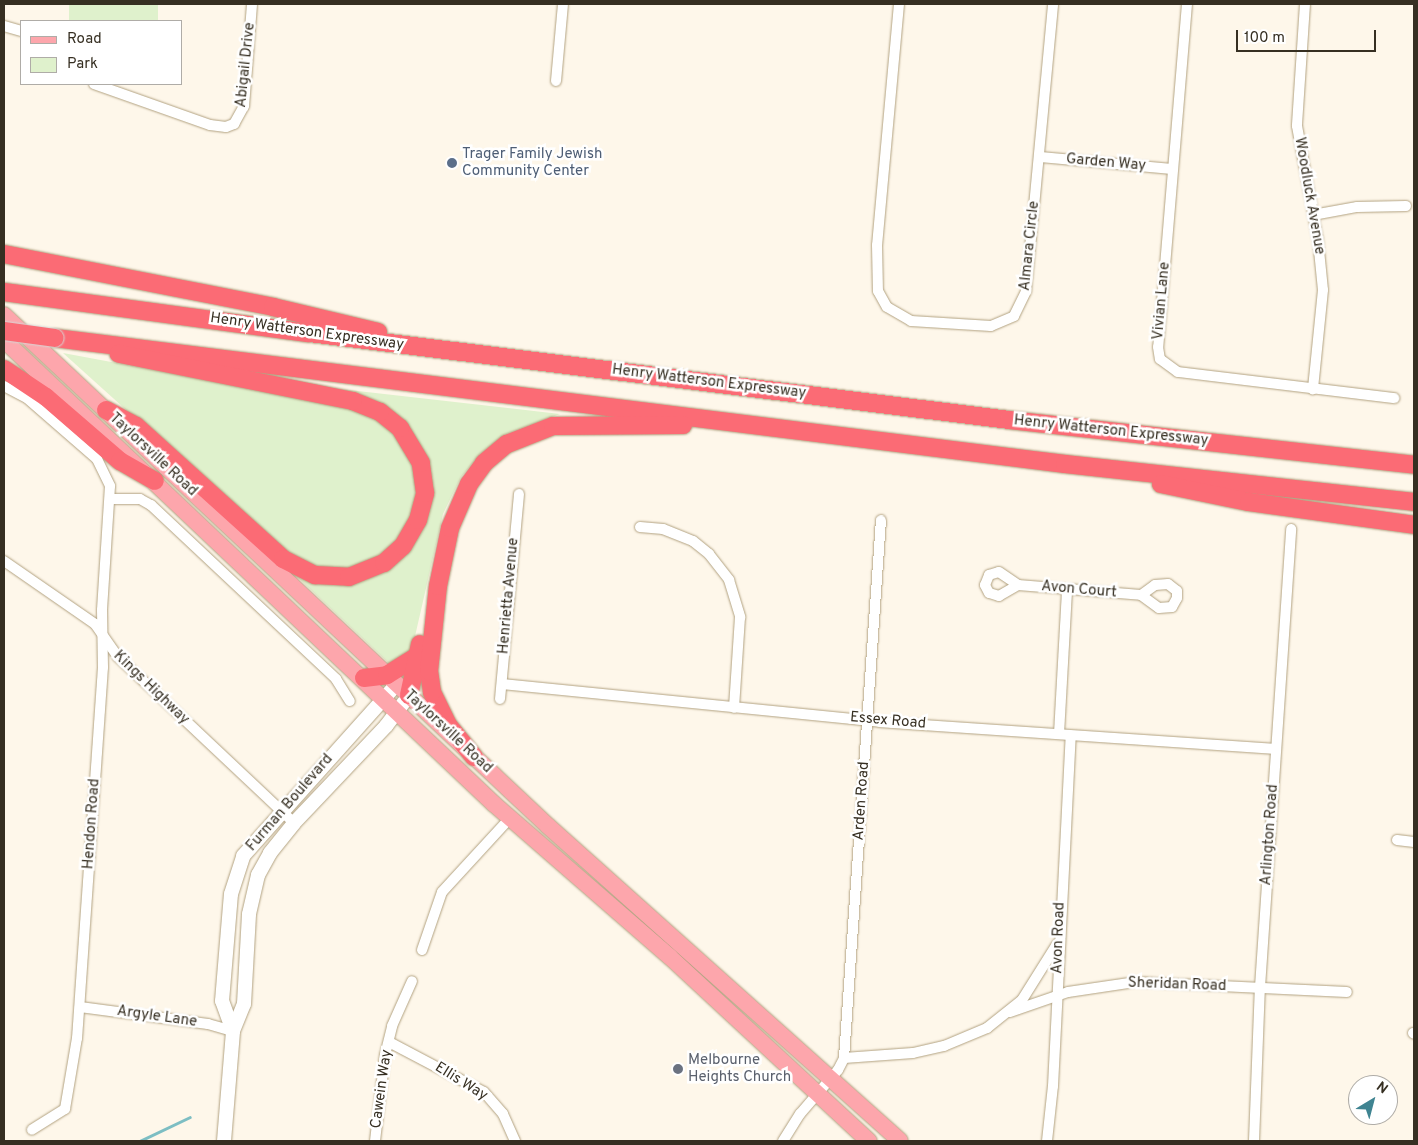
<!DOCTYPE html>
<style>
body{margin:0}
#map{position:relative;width:1418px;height:1145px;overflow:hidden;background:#fef7ea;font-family:Overpass,sans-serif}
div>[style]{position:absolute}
.green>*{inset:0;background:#dff1cc;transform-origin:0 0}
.stream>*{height:2.5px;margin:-1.25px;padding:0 1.25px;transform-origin:1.25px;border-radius:1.25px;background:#7dbec3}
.roads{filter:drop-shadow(0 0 1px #b2a281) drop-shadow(0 0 1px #b2a281)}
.street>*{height:10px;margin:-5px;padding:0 5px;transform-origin:5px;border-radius:5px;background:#fff}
.secondary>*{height:14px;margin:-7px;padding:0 7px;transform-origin:7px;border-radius:7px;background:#fff}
.primary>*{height:16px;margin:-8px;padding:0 8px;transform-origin:8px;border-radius:8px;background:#fda6ac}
.highway>*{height:18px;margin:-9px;padding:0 9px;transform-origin:9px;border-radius:9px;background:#fb6b75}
.bridges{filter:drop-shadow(0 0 1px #d7d5d3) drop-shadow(0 0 1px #d7d5d3)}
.highway-bridge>*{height:18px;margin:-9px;padding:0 9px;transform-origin:9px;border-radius:9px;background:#fb6b75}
.dots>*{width:14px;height:14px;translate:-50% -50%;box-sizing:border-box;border:2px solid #fff;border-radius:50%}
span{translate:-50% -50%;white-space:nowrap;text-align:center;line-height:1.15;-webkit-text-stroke:5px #fff;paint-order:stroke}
.street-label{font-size:15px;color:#362f22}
.service-label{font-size:15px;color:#4e5e75}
.left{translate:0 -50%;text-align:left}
.worship-label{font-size:15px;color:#5b616d}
.frame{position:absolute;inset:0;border:5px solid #362f22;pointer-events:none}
.legend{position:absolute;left:20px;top:20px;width:162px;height:65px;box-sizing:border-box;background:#fff;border:1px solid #afaca7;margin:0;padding:6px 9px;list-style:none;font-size:15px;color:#362f22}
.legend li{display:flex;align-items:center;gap:10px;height:25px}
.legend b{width:25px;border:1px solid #afaca7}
.north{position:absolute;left:1348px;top:1075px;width:50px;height:50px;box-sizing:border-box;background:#fff;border:1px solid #afaca7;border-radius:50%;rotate:37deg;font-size:14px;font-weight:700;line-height:20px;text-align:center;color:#362f22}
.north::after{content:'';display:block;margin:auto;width:18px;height:22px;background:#3f8491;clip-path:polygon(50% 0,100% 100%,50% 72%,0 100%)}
.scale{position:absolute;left:1236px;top:30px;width:140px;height:22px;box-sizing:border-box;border:2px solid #362f22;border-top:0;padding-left:6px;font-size:15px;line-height:18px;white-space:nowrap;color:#362f22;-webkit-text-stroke:4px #fff;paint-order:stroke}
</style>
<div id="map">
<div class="green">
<div style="left:69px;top:4px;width:89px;height:17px"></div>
<div style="clip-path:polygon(63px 353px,336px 404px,381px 419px,412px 456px,418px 487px,408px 528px,388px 552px,350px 569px,318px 569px,286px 554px)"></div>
<div style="clip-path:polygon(296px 384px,560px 414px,506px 434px,480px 454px,461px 477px,443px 514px,413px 645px,410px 652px,393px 667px,293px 573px,341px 582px,421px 529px,410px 431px)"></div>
</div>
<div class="stream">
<div style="left:140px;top:1141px;width:55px;rotate:-25.6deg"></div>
</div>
<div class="roads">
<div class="street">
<div style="left:899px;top:4px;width:242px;rotate:95.2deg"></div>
<div style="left:877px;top:245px;width:46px;rotate:88.8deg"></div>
<div style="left:878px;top:291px;width:18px;rotate:61deg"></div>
<div style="left:887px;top:307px;width:28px;rotate:30deg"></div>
<div style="left:911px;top:321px;width:80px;rotate:3.6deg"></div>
<div style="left:991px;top:326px;width:25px;rotate:-23deg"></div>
<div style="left:1014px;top:316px;width:28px;rotate:-64deg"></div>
<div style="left:1026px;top:291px;width:288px;rotate:-84.6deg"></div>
<div style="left:1187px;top:4px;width:344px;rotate:94.8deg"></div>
<div style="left:1158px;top:347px;width:12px;rotate:81deg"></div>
<div style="left:1160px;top:359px;width:22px;rotate:36deg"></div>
<div style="left:1178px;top:372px;width:218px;rotate:6.9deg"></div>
<div style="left:1305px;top:4px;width:122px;rotate:93.8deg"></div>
<div style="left:1297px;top:126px;width:116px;rotate:79.6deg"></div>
<div style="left:1318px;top:240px;width:50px;rotate:84.3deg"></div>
<div style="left:1323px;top:290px;width:100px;rotate:95.8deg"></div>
<div style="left:4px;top:26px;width:18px;rotate:16deg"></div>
<div style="left:556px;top:81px;width:77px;rotate:-84.8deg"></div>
<div style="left:94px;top:84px;width:123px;rotate:19.5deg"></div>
<div style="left:210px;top:125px;width:16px;rotate:7deg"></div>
<div style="left:226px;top:127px;width:9px;rotate:-21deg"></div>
<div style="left:234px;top:124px;width:21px;rotate:-61deg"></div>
<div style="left:244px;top:106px;width:102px;rotate:-85.5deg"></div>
<div style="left:1040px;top:157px;width:133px;rotate:5.2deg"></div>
<div style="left:1313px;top:215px;width:45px;rotate:-10.3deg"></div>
<div style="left:1357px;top:207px;width:49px;rotate:-1.2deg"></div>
<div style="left:4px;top:386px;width:27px;rotate:28deg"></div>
<div style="left:28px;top:399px;width:91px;rotate:41deg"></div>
<div style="left:97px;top:459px;width:30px;rotate:64deg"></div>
<div style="left:110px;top:486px;width:124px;rotate:93.7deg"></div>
<div style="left:102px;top:610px;width:57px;rotate:89deg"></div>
<div style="left:103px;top:667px;width:372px;rotate:94deg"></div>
<div style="left:77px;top:1038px;width:72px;rotate:99.6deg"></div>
<div style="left:65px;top:1109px;width:39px;rotate:148deg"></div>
<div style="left:110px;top:499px;width:30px"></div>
<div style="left:140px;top:499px;width:13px;rotate:29deg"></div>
<div style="left:151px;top:505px;width:254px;rotate:43.2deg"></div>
<div style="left:336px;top:679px;width:26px;rotate:58deg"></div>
<div style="left:640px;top:527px;width:23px;rotate:5deg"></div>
<div style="left:663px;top:529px;width:32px;rotate:22deg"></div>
<div style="left:693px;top:541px;width:21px;rotate:39deg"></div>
<div style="left:709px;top:554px;width:33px;rotate:52deg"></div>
<div style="left:729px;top:580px;width:39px;rotate:73deg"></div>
<div style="left:740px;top:617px;width:91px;rotate:93.8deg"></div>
<div style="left:4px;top:561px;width:111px;rotate:34.7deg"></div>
<div style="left:95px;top:624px;width:40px;rotate:55.1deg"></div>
<div style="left:118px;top:657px;width:242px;rotate:43.3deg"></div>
<div style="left:1018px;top:585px;width:22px;rotate:150deg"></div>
<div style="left:999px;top:596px;width:10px;rotate:-163deg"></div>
<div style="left:989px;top:593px;width:9px;rotate:-117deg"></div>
<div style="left:985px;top:585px;width:11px;rotate:-68deg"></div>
<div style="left:989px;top:575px;width:10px;rotate:-17deg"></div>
<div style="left:999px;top:572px;width:23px;rotate:34deg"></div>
<div style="left:1018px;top:585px;width:123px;rotate:4.6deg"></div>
<div style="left:1141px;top:595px;width:22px;rotate:36deg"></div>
<div style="left:1159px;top:608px;width:13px;rotate:-4deg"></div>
<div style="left:1172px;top:607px;width:10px;rotate:-61deg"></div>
<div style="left:1177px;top:598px;width:7px;rotate:-90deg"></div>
<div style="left:1177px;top:591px;width:11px;rotate:-142deg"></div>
<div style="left:1168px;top:584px;width:13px;rotate:176deg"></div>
<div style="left:1155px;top:585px;width:17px;rotate:144deg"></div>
<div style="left:502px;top:684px;width:380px;rotate:5.7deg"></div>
<div style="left:880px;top:722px;width:396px;rotate:3.9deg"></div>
<div style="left:500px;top:699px;width:206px;rotate:-84.7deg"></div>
<div style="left:1059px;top:734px;width:144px;rotate:-86.8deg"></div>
<div style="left:1397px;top:840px;width:17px;rotate:7deg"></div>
<div style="left:422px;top:950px;width:61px;rotate:-71deg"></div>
<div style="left:442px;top:892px;width:102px;rotate:-47.4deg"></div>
<div style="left:80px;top:1007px;width:129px;rotate:7.6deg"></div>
<div style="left:208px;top:1024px;width:26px;rotate:16deg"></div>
<div style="left:1010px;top:1012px;width:61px;rotate:-19deg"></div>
<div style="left:1068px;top:992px;width:69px;rotate:-8.4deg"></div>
<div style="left:1136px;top:982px;width:211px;rotate:2.7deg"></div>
<div style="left:1413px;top:1033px;width:1px;rotate:45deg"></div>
<div style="left:389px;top:1042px;width:107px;rotate:27.8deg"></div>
<div style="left:484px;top:1092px;width:29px;rotate:49deg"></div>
<div style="left:503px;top:1114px;width:30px;rotate:66deg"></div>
<div style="left:844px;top:1058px;width:69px;rotate:-4.1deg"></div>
<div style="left:913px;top:1053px;width:32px;rotate:-13deg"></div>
<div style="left:944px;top:1046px;width:47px;rotate:-22.7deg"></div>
<div style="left:987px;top:1028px;width:45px;rotate:-38.7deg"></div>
<div style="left:1022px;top:1000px;width:66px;rotate:-58deg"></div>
<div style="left:375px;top:1141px;width:87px;rotate:-83.4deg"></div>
<div style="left:385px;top:1055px;width:30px;rotate:-76deg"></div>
<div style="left:392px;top:1026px;width:49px;rotate:-66deg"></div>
<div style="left:783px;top:1141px;width:32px;rotate:-58deg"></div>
<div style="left:800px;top:1114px;width:58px;rotate:-49.2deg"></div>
<div style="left:838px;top:1070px;width:13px;rotate:-63deg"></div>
<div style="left:844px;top:1058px;width:539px;rotate:-86.07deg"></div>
<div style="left:1047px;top:1141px;width:55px;rotate:-83.8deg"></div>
<div style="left:1053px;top:1086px;width:351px;rotate:-87.1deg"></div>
<div style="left:1254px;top:1141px;width:154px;rotate:-87.8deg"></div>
<div style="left:1260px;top:987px;width:459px;rotate:-86.1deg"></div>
</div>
<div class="secondary">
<div style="left:233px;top:1031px;width:32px;rotate:-110deg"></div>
<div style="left:222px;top:1001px;width:107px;rotate:-85.2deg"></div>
<div style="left:231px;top:894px;width:40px;rotate:-72deg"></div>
<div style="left:243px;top:856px;width:231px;rotate:-48.2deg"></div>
<div style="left:224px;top:1141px;width:110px;rotate:-85.3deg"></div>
<div style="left:233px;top:1031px;width:29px;rotate:-68deg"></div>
<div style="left:244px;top:1004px;width:90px;rotate:-86.8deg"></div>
<div style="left:249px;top:914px;width:40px;rotate:-77deg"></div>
<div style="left:258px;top:875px;width:25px;rotate:-61deg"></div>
<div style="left:270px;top:853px;width:38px;rotate:-51deg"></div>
<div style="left:294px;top:823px;width:134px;rotate:-46.5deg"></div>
<div style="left:386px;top:726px;width:39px;rotate:-53deg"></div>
</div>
<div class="primary">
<div style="left:4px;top:315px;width:746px;rotate:43.21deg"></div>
<div style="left:548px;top:826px;width:472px;rotate:41.8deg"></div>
<div style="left:4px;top:340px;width:675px;rotate:43.44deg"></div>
<div style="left:494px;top:804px;width:233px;rotate:41deg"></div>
<div style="left:670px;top:957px;width:271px;rotate:42.8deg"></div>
</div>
<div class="highway">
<div style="left:4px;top:254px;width:274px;rotate:11.1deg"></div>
<div style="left:273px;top:307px;width:108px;rotate:13.4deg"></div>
<div style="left:4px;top:292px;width:308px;rotate:7.7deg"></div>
<div style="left:309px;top:333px;width:705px;rotate:7.08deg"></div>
<div style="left:1009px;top:420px;width:407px;rotate:6.3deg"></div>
<div style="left:55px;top:338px;width:1018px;rotate:7.11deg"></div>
<div style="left:1065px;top:464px;width:351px;rotate:6.2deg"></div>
<div style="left:4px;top:369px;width:50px;rotate:33.7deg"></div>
<div style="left:46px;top:397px;width:98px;rotate:40.9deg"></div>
<div style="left:120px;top:461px;width:40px;rotate:29.7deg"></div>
<div style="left:106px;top:410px;width:34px;rotate:28deg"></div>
<div style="left:136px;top:426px;width:198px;rotate:42.1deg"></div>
<div style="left:283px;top:559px;width:36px;rotate:27deg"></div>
<div style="left:315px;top:575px;width:34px;rotate:3deg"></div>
<div style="left:349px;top:577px;width:38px;rotate:-22deg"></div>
<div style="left:384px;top:563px;width:25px;rotate:-42deg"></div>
<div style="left:403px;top:546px;width:30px;rotate:-60deg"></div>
<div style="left:418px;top:520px;width:28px;rotate:-75deg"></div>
<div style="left:425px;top:493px;width:30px;rotate:-98deg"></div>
<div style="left:421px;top:463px;width:41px;rotate:-121deg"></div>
<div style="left:400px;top:428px;width:26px;rotate:-141deg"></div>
<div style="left:380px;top:412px;width:29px;rotate:-158deg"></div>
<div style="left:353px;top:401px;width:239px;rotate:-168.6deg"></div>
<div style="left:1161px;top:484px;width:90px;rotate:11.6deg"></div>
<div style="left:1249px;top:502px;width:167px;rotate:7.9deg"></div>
<div style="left:364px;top:678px;width:23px;rotate:-7deg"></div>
<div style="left:387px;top:675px;width:36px;rotate:-32deg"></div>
<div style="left:409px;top:695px;width:52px;rotate:-77.8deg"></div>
<div style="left:474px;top:757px;width:41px;rotate:-129.1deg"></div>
<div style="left:448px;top:725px;width:37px;rotate:-116deg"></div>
<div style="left:432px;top:692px;width:21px;rotate:-98deg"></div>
<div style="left:429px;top:671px;width:85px;rotate:-84deg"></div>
<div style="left:438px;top:586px;width:59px;rotate:-78.3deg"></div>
<div style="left:450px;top:528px;width:48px;rotate:-66.6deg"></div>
<div style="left:469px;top:484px;width:26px;rotate:-54deg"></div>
<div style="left:484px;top:463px;width:30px;rotate:-40deg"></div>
<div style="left:507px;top:444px;width:49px;rotate:-21.4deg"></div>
<div style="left:553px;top:426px;width:130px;rotate:-0.4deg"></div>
</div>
</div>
<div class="bridges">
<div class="highway-bridge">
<div style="left:4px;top:331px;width:51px;rotate:7.8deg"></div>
</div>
</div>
<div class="dots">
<div style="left:452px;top:163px;background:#5c6f8a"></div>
<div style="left:678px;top:1069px;background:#6b7280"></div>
</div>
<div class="street-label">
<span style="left:246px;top:65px;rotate:-84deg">Abigail Drive</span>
<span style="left:1106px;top:163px;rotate:5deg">Garden Way</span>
<span style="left:1309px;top:196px;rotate:80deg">Woodluck Avenue</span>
<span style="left:1030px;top:246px;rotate:-84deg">Almara Circle</span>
<span style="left:1162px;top:301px;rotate:-85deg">Vivian Lane</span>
<span style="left:307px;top:332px;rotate:8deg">Henry Watterson Expressway</span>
<span style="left:709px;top:382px;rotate:7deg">Henry Watterson Expressway</span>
<span style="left:1111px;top:431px;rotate:6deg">Henry Watterson Expressway</span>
<span style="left:153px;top:455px;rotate:43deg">Taylorsville Road</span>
<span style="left:1079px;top:590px;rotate:5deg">Avon Court</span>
<span style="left:509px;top:596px;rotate:-85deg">Henrietta Avenue</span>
<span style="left:151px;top:688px;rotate:44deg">Kings Highway</span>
<span style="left:888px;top:721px;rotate:5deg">Essex Road</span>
<span style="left:448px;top:732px;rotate:43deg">Taylorsville Road</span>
<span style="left:862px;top:801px;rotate:-86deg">Arden Road</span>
<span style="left:290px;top:803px;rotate:-49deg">Furman Boulevard</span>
<span style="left:92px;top:824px;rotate:-86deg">Hendon Road</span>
<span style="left:1270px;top:835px;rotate:-86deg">Arlington Road</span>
<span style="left:1059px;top:938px;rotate:-88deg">Avon Road</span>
<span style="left:1177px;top:985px;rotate:2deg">Sheridan Road</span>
<span style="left:157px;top:1017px;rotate:8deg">Argyle Lane</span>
<span style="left:461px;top:1082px;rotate:32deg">Ellis Way</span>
<span style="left:382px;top:1089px;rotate:-82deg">Cawein Way</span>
</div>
<div class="service-label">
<span class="left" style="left:462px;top:163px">Trager Family Jewish<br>Community Center</span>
</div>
<div class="worship-label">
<span class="left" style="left:688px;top:1069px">Melbourne<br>Heights Church</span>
</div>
<div class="frame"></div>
<ul class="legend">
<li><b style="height:6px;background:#fda6ac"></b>Road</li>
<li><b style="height:14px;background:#dff1cc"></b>Park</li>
</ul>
<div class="north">N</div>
<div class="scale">100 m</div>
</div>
